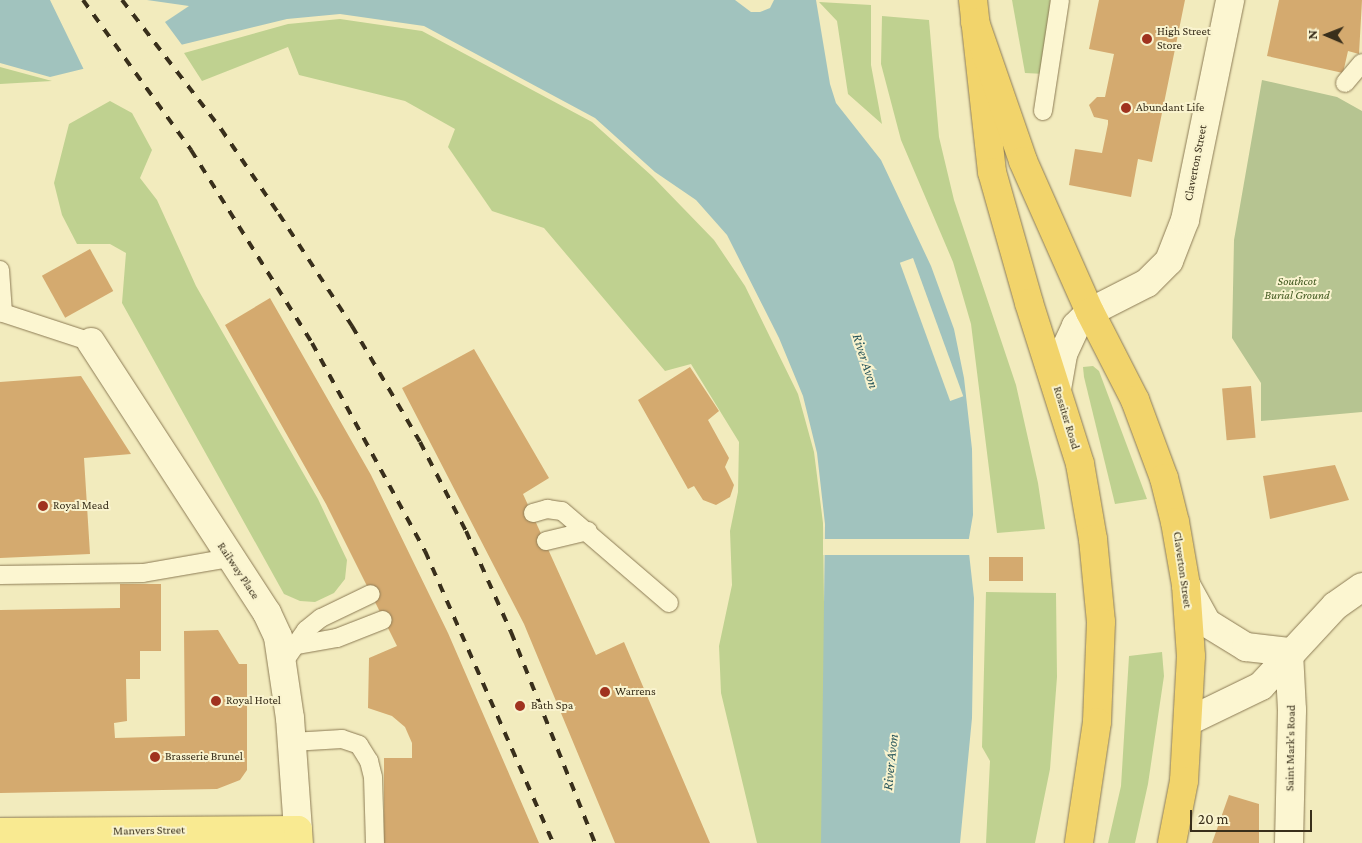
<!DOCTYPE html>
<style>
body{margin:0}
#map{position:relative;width:1362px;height:843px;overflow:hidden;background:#f2ebbd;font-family:"Crimson Pro",serif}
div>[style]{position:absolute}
.green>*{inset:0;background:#bfd190}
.cemetery>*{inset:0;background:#b6c491}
.water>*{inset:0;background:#a1c3be}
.pier>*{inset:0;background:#f2ebbd;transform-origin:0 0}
.building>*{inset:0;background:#d4aa6f;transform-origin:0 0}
.roads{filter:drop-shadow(0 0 1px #8c7b55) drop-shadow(0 0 1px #8c7b55)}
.service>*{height:18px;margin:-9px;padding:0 9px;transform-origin:9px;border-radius:9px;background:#fcf6d1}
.minor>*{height:28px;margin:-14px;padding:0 14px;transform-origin:14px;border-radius:14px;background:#fcf6d1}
.tertiary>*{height:28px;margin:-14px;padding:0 14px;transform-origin:14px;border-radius:14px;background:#fcf6d1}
.primary>*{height:28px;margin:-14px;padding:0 14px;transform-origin:14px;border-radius:14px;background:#f9ea91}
.trunk>*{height:28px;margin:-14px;padding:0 14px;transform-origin:14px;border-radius:14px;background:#f2d46b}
.rail>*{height:4px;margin-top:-2px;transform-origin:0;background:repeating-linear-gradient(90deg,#392f1b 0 9px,transparent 0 18px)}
.dots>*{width:14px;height:14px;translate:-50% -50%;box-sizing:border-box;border:2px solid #f9f3ce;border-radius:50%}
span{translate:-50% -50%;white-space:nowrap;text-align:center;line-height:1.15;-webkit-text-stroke:4px #f9f3ce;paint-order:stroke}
.poi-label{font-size:12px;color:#392f1b}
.left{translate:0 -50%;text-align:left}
.street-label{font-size:12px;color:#392f1b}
.park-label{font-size:12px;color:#40581f;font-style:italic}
.water-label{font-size:14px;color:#28565b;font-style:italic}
.north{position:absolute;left:1302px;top:10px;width:50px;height:50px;-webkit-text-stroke:4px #f9f3ce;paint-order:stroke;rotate:271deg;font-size:14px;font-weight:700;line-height:20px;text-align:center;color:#392f1b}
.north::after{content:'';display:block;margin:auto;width:18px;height:22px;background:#392f1b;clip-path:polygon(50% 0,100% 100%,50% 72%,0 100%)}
.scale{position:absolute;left:1190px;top:810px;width:122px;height:22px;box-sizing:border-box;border:2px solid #392f1b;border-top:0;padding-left:6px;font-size:15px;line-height:18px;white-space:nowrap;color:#392f1b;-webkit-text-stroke:4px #f9f3ce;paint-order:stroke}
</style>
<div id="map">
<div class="green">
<div style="clip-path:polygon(1012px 0,1050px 0,1045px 74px,1025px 73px)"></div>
<div style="clip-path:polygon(819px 2px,871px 5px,871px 65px,882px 124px,848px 94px,837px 21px)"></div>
<div style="clip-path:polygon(882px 16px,929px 20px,939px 137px,954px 200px,1016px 385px,1038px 483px,1045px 529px,997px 533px,971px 324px,953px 262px,901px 140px,881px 64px)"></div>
<div style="clip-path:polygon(340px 19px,422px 31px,592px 122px,652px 176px,714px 240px,745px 286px,798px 394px,814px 452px,823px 523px,827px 843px,757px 843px,721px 693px,719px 646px,732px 585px,730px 531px,738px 492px,739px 442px,691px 364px,665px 371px,544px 228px,492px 211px,448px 147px,455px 129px,405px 101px,299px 75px,288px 47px,202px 81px,184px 53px,288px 24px)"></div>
<div style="clip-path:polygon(0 67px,52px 81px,0 84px)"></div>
<div style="clip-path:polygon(110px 101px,132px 113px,152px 150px,140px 178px,157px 200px,196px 286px,318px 499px,347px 560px,345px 579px,334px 593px,315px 602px,300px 601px,284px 594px,122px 303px,126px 253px,110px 244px,77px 244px,62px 215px,54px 183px,69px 124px)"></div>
<div style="clip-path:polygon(1093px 366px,1099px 371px,1147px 499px,1115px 504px,1084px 377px,1083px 367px)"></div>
<div style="clip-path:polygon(986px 592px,1056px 593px,1057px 677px,1050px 769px,1035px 843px,986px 843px,990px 761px,982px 747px)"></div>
<div style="clip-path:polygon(1162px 652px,1164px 676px,1148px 784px,1135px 843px,1108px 843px,1121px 786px,1129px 656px)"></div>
</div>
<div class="cemetery">
<div style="clip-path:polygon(1262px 80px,1337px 97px,1362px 111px,1362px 412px,1261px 421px,1261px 383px,1232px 338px,1234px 240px)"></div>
</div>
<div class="water">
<div style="clip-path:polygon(0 0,735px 0,751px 12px,760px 12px,770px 8px,774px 0,816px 0,830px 84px,836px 103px,881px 160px,931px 266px,954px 329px,964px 378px,972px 449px,973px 515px,968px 544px,974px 598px,972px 718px,960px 843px,821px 843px,825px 524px,817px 453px,803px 396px,779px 338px,727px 235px,696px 200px,655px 172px,595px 118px,424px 26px,340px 14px,287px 19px,50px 77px,0 63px)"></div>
</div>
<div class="pier">
<div style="clip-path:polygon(50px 0,147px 0,189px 6px,165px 22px,185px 49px,85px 72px)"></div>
<div style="left:913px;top:258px;width:147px;height:14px;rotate:70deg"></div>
<div style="left:971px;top:539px;width:16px;height:148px;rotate:90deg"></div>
</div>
<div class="building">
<div style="clip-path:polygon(1099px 0,1185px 0,1152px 162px,1138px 159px,1131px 197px,1069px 185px,1075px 149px,1102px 153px,1108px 124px,1108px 120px,1094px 117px,1089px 105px,1097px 97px,1105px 97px,1114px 54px,1089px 49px)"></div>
<div style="clip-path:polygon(1279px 0,1362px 0,1359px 54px,1348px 51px,1343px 73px,1267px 56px)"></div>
<div style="left:90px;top:249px;width:48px;height:55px;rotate:61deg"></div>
<div style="clip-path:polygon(270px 298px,371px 475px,448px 633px,539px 843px,384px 843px,384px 758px,412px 758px,412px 743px,405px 727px,392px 716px,368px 708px,369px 658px,397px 646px,326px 504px,225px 325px)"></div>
<div style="clip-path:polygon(474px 349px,549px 478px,523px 494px,596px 655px,624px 642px,710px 843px,615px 843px,524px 624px,402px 388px)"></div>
<div style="clip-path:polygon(690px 367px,719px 411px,708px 420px,729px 458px,725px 467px,734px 485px,730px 497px,716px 505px,703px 500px,694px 486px,688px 489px,638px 400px)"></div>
<div style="clip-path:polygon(81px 376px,131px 454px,84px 458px,90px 554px,0 558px,0 382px)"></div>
<div style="left:1251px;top:386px;width:52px;height:29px;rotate:85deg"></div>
<div style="clip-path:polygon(1335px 465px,1349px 500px,1270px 519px,1263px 476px)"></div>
<div style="left:989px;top:557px;width:34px;height:24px"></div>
<div style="clip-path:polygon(120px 584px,161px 584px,161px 651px,140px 651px,140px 679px,126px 679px,127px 721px,114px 723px,115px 738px,185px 736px,184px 631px,218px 630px,239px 664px,247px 664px,247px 770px,240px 780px,217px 789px,0 793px,0 610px,120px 608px)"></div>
<div style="clip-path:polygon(1229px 795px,1259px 804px,1259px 843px,1212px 843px)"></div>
</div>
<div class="roads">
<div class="service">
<div style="left:1345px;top:83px;width:26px;rotate:-50deg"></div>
<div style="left:1043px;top:111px;width:112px;rotate:-81.3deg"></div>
<div style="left:0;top:270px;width:43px;rotate:86deg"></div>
<div style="left:3px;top:313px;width:93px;rotate:18.2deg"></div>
<div style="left:533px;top:513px;width:15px;rotate:-16deg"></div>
<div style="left:547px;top:509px;width:15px;rotate:8deg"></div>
<div style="left:562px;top:511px;width:141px;rotate:40.7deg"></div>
<div style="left:546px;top:541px;width:43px;rotate:-13.4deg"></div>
<div style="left:0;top:575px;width:143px;rotate:-0.8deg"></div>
<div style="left:143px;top:573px;width:87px;rotate:-9.9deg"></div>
<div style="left:292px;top:646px;width:46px;rotate:-10.1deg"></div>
<div style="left:337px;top:638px;width:49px;rotate:-21.4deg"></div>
<div style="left:283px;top:663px;width:40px;rotate:-55.1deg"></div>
<div style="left:306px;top:630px;width:19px;rotate:-39deg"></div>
<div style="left:321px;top:618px;width:55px;rotate:-25.6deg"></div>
<div style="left:292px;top:742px;width:50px;rotate:-3.4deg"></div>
<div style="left:342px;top:739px;width:18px;rotate:19deg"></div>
<div style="left:359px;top:745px;width:19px;rotate:58deg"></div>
<div style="left:369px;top:761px;width:16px;rotate:76deg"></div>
<div style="left:373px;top:777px;width:66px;rotate:88.3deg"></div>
</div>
<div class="minor">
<div style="left:91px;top:342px;width:323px;rotate:57deg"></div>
<div style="left:267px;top:613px;width:26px;rotate:65deg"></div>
<div style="left:278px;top:637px;width:82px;rotate:81.6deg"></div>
<div style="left:290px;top:718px;width:112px;rotate:85.9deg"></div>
<div style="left:1186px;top:585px;width:43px;rotate:61.1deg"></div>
<div style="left:1207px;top:623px;width:46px;rotate:31.6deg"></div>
<div style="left:1246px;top:647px;width:43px;rotate:6.6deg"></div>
<div style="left:1189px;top:721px;width:80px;rotate:-25.9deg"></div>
<div style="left:1261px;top:686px;width:109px;rotate:-47.2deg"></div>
<div style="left:1335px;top:606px;width:33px;rotate:-35deg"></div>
<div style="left:1289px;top:843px;width:133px;rotate:-88.7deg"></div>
<div style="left:1292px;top:710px;width:58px;rotate:-93deg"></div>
</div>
<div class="tertiary">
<div style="left:1057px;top:389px;width:36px;rotate:-80deg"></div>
<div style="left:1063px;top:354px;width:31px;rotate:-65deg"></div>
<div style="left:1076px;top:326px;width:20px;rotate:-45deg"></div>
<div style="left:1090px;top:312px;width:64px;rotate:-27deg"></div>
<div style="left:1147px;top:283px;width:31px;rotate:-45deg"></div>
<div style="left:1169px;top:261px;width:44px;rotate:-68.7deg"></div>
<div style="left:1185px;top:220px;width:225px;rotate:-78.4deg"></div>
</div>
<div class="primary">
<div style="left:0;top:832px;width:298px;rotate:-0.4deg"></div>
<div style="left:298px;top:830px;width:13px;rotate:86deg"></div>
</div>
<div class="trunk">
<div style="left:973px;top:0;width:173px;rotate:83.7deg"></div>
<div style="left:992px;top:172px;width:136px;rotate:74.2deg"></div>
<div style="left:1029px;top:303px;width:169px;rotate:72.4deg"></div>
<div style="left:1080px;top:464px;width:76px;rotate:80.2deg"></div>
<div style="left:1093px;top:539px;width:83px;rotate:84.5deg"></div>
<div style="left:1101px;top:622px;width:100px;rotate:92.3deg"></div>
<div style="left:1097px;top:722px;width:122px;rotate:98.5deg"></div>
<div style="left:975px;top:22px;width:147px;rotate:70.9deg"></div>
<div style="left:1023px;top:161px;width:165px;rotate:66.1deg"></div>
<div style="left:1090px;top:312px;width:99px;rotate:62.9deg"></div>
<div style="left:1135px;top:400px;width:83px;rotate:69.6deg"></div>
<div style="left:1164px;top:478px;width:45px;rotate:76deg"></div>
<div style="left:1175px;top:522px;width:64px;rotate:80.1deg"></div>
<div style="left:1186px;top:585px;width:71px;rotate:86deg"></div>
<div style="left:1191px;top:656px;width:125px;rotate:93.2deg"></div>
<div style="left:1184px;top:781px;width:63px;rotate:101deg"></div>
</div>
</div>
<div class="rail">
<div style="left:83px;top:0;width:185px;rotate:54.2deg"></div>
<div style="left:191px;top:150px;width:228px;rotate:57.9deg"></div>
<div style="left:312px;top:343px;width:237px;rotate:61.5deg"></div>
<div style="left:425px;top:551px;width:319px;rotate:66.3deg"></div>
<div style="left:122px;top:0;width:163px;rotate:52.5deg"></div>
<div style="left:221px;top:129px;width:103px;rotate:55.7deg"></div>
<div style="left:279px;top:214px;width:134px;rotate:56.9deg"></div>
<div style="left:352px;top:326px;width:134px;rotate:59.6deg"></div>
<div style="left:420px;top:442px;width:100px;rotate:62.7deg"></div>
<div style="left:466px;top:531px;width:111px;rotate:66deg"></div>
<div style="left:511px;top:632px;width:227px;rotate:68.3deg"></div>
</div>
<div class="dots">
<div style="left:1147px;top:39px;background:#a0331f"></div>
<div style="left:1126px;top:108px;background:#a0331f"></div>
<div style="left:43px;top:506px;background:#a0331f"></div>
<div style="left:605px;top:692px;background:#a0331f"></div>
<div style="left:216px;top:701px;background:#a0331f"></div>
<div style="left:520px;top:706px;background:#a0331f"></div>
<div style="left:155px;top:757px;background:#a0331f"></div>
</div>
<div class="poi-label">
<span class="left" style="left:1157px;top:39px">High Street<br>Store</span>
<span class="left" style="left:1136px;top:108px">Abundant Life</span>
<span class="left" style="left:53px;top:506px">Royal Mead</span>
<span class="left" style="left:615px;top:692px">Warrens</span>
<span class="left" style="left:226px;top:701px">Royal Hotel</span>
<span class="left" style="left:531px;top:706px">Bath Spa</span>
<span class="left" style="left:165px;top:757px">Brasserie Brunel</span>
</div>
<div class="street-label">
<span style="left:1196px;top:163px;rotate:-79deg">Claverton Street</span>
<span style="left:1066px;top:418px;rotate:73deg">Rossiter Road</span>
<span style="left:1182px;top:570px;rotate:82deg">Claverton Street</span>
<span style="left:238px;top:571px;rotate:56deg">Railway Place</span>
<span style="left:1291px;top:748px;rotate:-89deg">Saint Mark's Road</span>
<span style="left:149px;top:831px;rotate:-1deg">Manvers Street</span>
</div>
<div class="park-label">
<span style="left:1297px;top:289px">Southcot<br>Burial Ground</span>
</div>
<div class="water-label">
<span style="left:866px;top:361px;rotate:72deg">River Avon</span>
<span style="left:890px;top:762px;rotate:-84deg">River Avon</span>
</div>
<div class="north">N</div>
<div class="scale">20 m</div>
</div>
